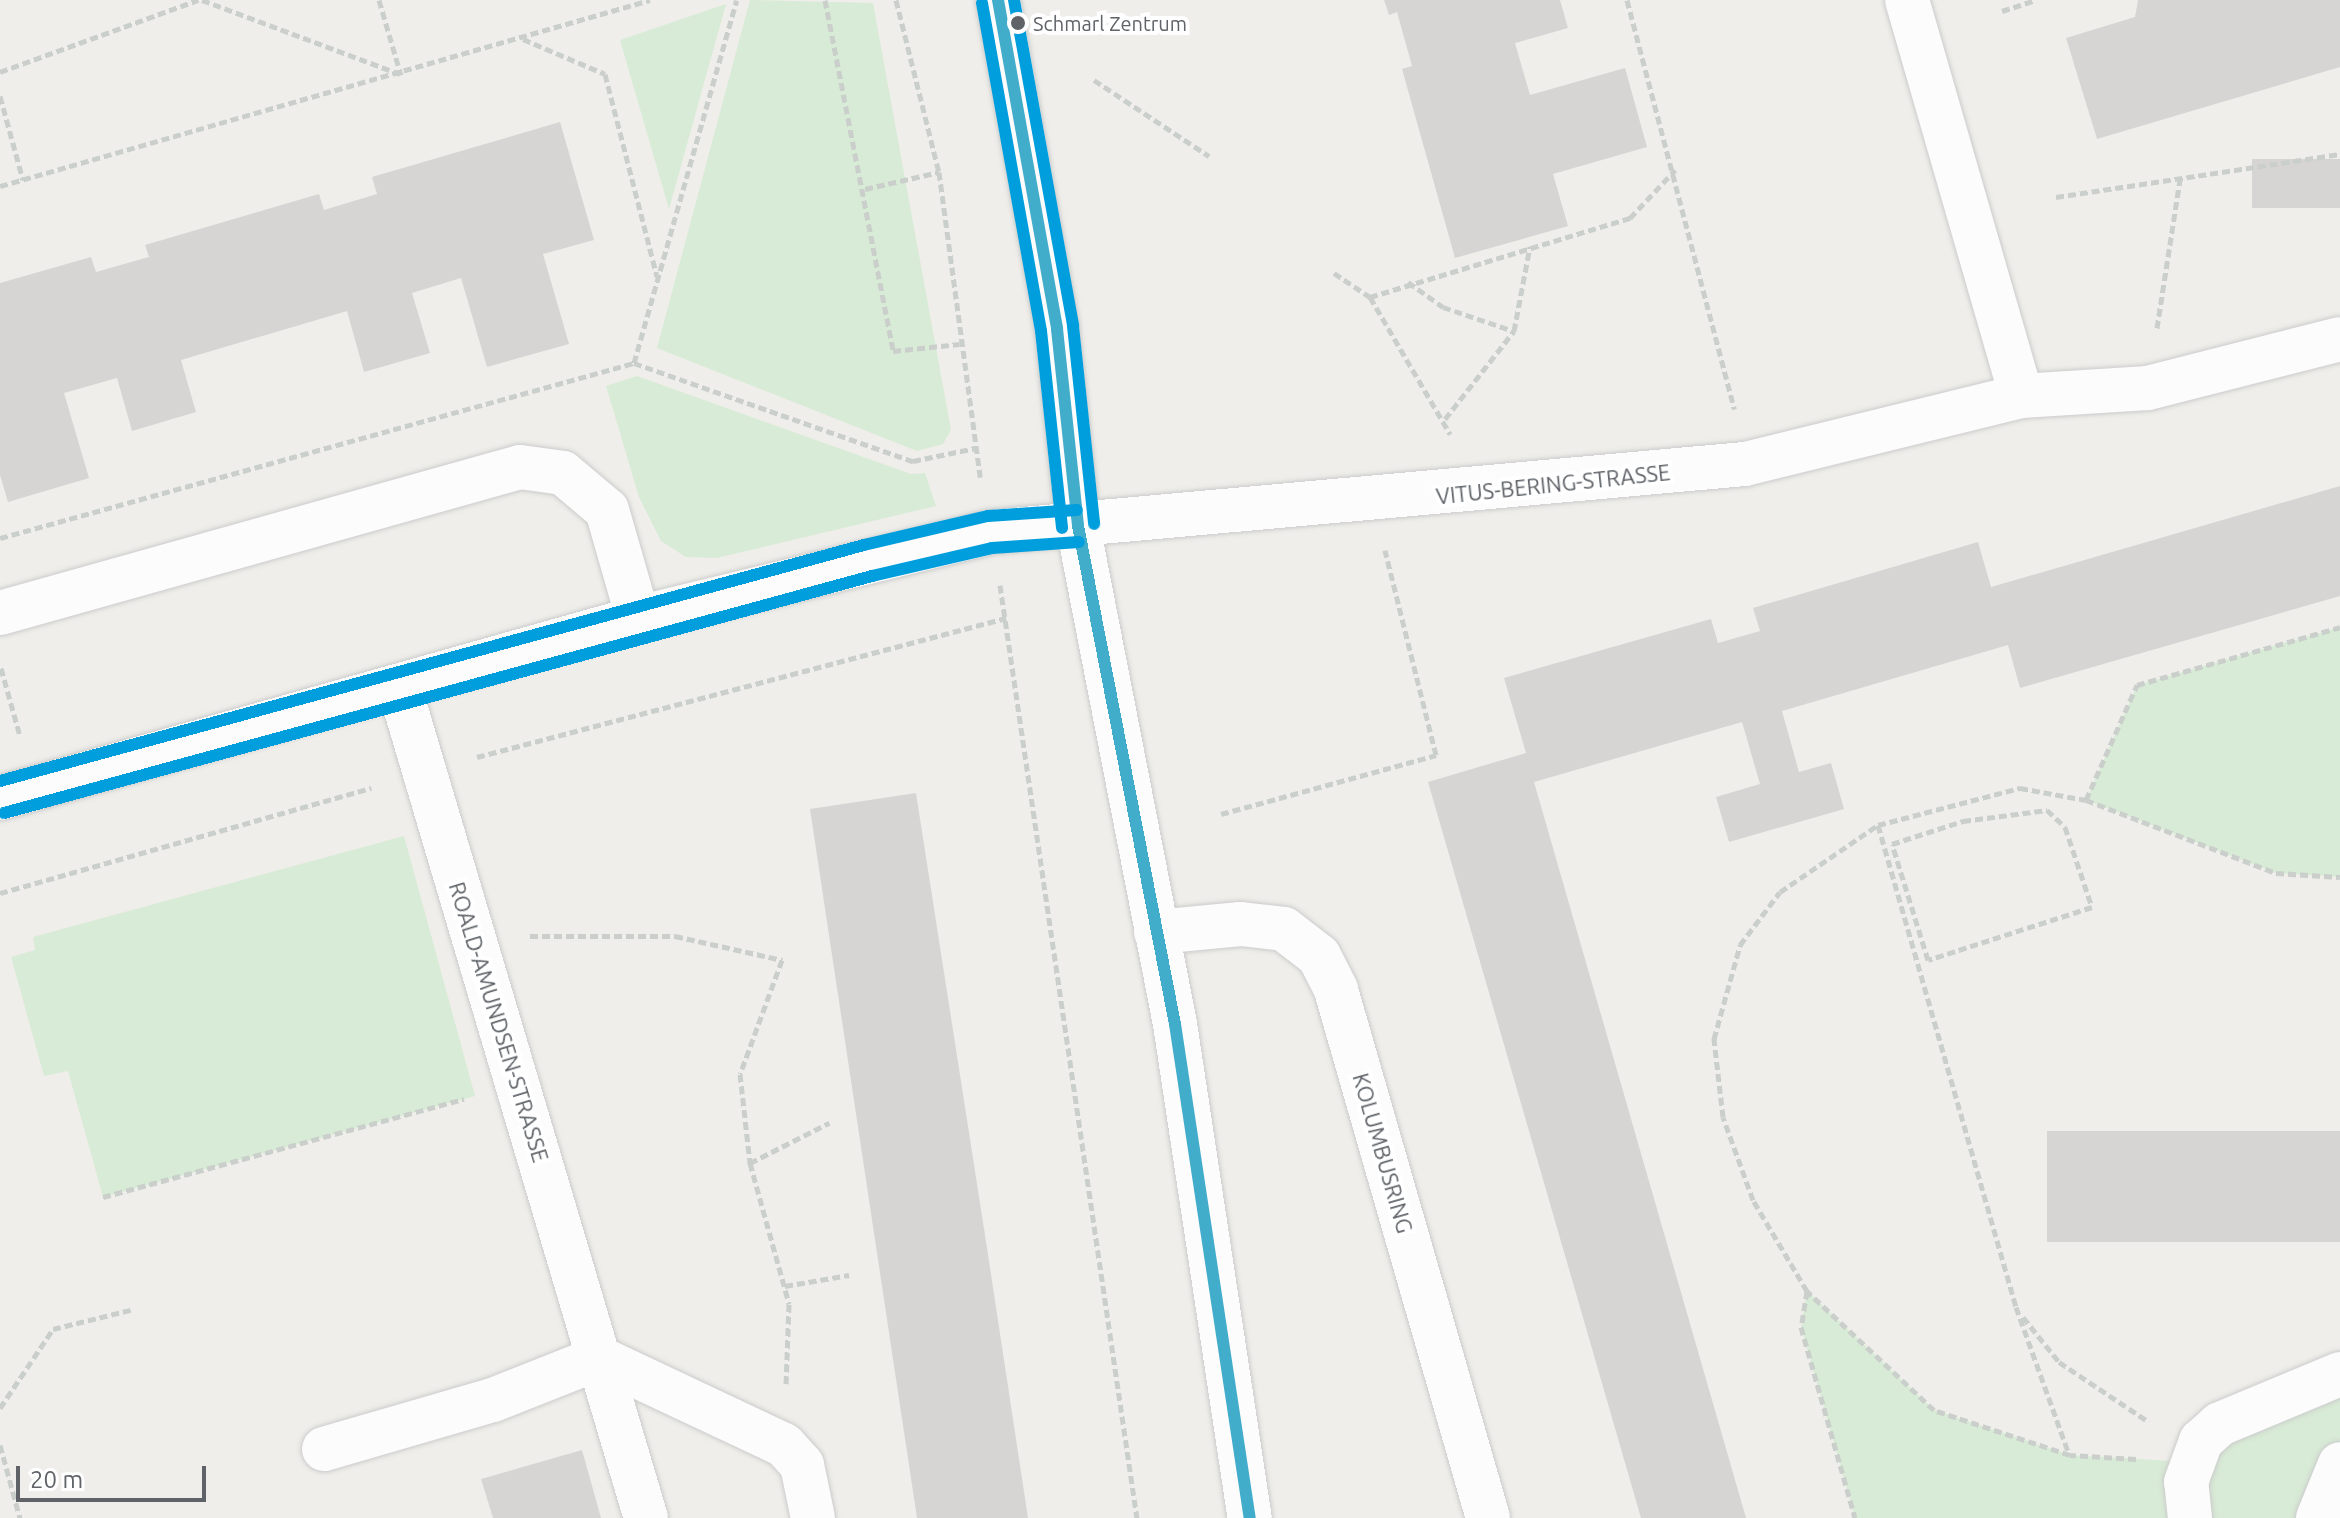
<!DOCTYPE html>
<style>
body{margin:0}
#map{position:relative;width:2340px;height:1518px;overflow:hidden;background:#efeeea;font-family:Ubuntu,sans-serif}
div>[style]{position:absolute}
.green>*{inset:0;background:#d8ebd6}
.building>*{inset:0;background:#d6d5d3;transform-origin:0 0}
.path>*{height:5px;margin-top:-2.5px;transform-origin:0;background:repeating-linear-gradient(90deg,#cacfcc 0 8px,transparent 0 12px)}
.roads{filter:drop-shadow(0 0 2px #cbcccc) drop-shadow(0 0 2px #cbcccc)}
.minor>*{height:44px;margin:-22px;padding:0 22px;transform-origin:22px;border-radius:22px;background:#fdfcfc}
.bus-1>*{height:12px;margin:-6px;padding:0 6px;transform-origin:6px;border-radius:6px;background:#42accb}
.bus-2>*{height:12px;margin:-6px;padding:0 6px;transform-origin:6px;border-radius:6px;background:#009edd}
.bus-3>*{height:12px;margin:-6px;padding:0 6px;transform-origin:6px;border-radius:6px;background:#009edd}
.dots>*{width:22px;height:22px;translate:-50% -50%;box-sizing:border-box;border:4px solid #fff;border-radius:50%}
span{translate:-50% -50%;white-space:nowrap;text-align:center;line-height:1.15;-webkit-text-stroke:8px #fff;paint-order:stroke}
.bus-label{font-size:20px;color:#5f6368}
.left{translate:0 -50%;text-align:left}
.street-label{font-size:22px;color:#5f6368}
.scale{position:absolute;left:16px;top:1466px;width:190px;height:36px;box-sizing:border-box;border:4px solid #5f6368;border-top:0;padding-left:10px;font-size:24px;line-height:28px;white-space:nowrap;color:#5f6368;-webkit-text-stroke:6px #fff;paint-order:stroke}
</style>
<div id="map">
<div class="green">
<div style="clip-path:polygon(750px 0,873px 3px,951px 430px,943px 444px,917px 451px,657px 348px)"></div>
<div style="clip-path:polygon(726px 4px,669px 209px,620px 40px)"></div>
<div style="clip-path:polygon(637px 376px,911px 474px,925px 473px,936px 506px,717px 558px,686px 557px,661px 541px,639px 497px,606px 386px)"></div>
<div style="clip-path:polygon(2340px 627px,2340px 877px,2276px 873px,2086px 800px,2137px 685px)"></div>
<div style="clip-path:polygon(404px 836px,475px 1096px,103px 1197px,68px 1071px,44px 1076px,11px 957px,35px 950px,33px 937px)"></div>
<div style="clip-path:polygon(1807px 1291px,1934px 1410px,2070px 1455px,2189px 1462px,2340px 1374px,2340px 1518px,1855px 1518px,1801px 1327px)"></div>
</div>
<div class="building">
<div style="clip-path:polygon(1384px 0,1560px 0,1568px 28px,1515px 43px,1530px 95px,1625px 68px,1647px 147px,1553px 174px,1568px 226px,1455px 258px,1402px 69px,1412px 66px,1397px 12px,1389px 15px)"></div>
<div style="clip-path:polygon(2138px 0,2340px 0,2340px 67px,2097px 139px,2066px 38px,2135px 17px)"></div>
<div style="clip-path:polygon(560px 122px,594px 240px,543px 254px,569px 344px,487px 367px,461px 278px,412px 293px,430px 353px,364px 372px,347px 311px,181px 360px,196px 412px,132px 431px,117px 378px,64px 393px,89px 478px,8px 502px,0 475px,0 283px,91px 257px,96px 272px,149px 257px,145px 245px,319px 194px,324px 210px,377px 194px,372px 177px)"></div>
<div style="left:2340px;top:159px;width:49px;height:88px;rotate:90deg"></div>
<div style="clip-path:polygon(2340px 486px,2340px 596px,2020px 688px,2008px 645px,1782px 711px,1799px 772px,1831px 763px,1844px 809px,1729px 842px,1716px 797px,1760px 784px,1742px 722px,1534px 782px,1746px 1518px,1641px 1518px,1428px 782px,1526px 753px,1504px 678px,1711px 619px,1718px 643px,1760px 631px,1753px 608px,1978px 542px,1991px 587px)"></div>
<div style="clip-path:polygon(916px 793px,987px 1248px,1028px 1518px,917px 1518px,810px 809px)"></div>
<div style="left:2340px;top:1131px;width:111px;height:293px;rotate:90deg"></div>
<div style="clip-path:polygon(582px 1450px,601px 1518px,493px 1518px,481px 1479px)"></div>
</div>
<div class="path">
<div style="left:202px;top:0;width:211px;rotate:20.5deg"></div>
<div style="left:379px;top:0;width:78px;rotate:73.7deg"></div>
<div style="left:825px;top:0;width:358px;rotate:79deg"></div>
<div style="left:893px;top:351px;width:67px;rotate:-6deg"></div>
<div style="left:896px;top:0;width:177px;rotate:76deg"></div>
<div style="left:939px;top:172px;width:308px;rotate:82.3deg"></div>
<div style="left:1627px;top:0;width:423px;rotate:75.3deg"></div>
<div style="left:2002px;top:11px;width:35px;rotate:-18deg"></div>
<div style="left:523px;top:39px;width:89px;rotate:23.1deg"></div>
<div style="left:605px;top:74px;width:209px;rotate:75.6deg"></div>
<div style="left:0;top:72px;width:211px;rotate:-20deg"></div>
<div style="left:1094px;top:80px;width:138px;rotate:33.5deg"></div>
<div style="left:0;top:96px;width:87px;rotate:74.7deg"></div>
<div style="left:0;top:186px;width:676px;rotate:-15.97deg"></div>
<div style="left:865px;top:189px;width:76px;rotate:-12.9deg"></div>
<div style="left:2056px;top:197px;width:287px;rotate:-8.6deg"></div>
<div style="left:1334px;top:273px;width:43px;rotate:33.7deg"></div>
<div style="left:1370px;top:297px;width:159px;rotate:59.7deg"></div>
<div style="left:1408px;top:282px;width:43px;rotate:35.5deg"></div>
<div style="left:1443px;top:307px;width:75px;rotate:18.7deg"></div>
<div style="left:1370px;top:297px;width:272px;rotate:-16.9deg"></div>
<div style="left:1630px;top:218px;width:66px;rotate:-46.8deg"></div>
<div style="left:2157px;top:328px;width:151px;rotate:-81.2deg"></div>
<div style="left:634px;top:363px;width:377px;rotate:-74.2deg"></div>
<div style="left:1445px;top:419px;width:112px;rotate:-51.9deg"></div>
<div style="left:1514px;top:331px;width:86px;rotate:-79.3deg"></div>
<div style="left:0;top:538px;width:658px;rotate:-15.43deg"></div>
<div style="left:634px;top:363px;width:296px;rotate:19.4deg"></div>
<div style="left:913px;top:461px;width:64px;rotate:-11.7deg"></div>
<div style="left:1000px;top:585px;width:943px;rotate:81.65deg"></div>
<div style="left:1px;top:668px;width:71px;rotate:74.4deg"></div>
<div style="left:477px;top:757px;width:547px;rotate:-14.72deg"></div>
<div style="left:2086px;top:800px;width:126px;rotate:-66.1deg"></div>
<div style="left:2137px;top:685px;width:211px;rotate:-15.9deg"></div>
<div style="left:2047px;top:810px;width:25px;rotate:43deg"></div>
<div style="left:2065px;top:827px;width:84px;rotate:71.4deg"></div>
<div style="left:2092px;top:907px;width:172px;rotate:162.1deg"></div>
<div style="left:1928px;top:960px;width:121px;rotate:-107.2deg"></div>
<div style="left:1892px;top:844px;width:75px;rotate:-17.9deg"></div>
<div style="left:1963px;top:821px;width:85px;rotate:-7.5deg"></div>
<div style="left:1221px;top:814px;width:223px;rotate:-15.3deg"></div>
<div style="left:1436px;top:755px;width:211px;rotate:-104deg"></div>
<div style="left:1878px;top:825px;width:501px;rotate:74.02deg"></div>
<div style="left:2016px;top:1307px;width:156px;rotate:70.2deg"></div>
<div style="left:0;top:893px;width:386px;rotate:-15.8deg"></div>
<div style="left:530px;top:936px;width:145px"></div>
<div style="left:675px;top:936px;width:110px;rotate:12.6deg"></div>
<div style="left:782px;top:960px;width:121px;rotate:110.2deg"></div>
<div style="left:740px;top:1074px;width:90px;rotate:83.6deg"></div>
<div style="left:750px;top:1163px;width:146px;rotate:74.5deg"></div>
<div style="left:789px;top:1304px;width:82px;rotate:92.1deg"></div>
<div style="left:750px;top:1163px;width:89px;rotate:-26.9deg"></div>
<div style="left:103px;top:1197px;width:374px;rotate:-15.2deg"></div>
<div style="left:785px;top:1286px;width:65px;rotate:-9.8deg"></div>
<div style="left:1807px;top:1291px;width:36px;rotate:99deg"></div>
<div style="left:1801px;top:1327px;width:198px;rotate:74.2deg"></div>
<div style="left:2023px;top:1317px;width:58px;rotate:51.3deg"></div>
<div style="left:2059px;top:1362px;width:108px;rotate:33.7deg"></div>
<div style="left:0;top:1408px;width:95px;rotate:-56.1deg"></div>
<div style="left:53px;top:1329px;width:83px;rotate:-13.9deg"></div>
<div style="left:0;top:1445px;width:76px;rotate:74.7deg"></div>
<div style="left:2136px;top:1459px;width:66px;rotate:-176.5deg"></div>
<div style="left:2070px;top:1455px;width:143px;rotate:-161.7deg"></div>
<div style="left:1934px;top:1410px;width:174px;rotate:-136.9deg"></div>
<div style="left:1807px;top:1291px;width:106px;rotate:-120.7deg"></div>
<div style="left:1753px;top:1200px;width:88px;rotate:-109.9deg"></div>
<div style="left:1723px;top:1117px;width:79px;rotate:-96.6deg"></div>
<div style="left:1714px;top:1039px;width:98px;rotate:-74.5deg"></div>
<div style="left:1740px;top:945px;width:66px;rotate:-53deg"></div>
<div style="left:1780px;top:892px;width:119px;rotate:-34.4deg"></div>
<div style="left:1878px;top:825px;width:147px;rotate:-14.6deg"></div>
<div style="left:2020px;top:788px;width:67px;rotate:10.3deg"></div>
<div style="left:2086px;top:800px;width:204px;rotate:21deg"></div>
<div style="left:2276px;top:873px;width:64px;rotate:3.6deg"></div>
</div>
<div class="roads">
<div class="minor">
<div style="left:998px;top:0;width:334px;rotate:79.8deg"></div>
<div style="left:1057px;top:329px;width:198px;rotate:83.9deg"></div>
<div style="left:1078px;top:526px;width:507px;rotate:78.98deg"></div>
<div style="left:1175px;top:1024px;width:500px;rotate:81.4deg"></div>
<div style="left:1907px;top:0;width:412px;rotate:73.9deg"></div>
<div style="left:0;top:613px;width:540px;rotate:-15.68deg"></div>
<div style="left:520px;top:467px;width:43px;rotate:7.9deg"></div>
<div style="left:563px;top:473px;width:57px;rotate:40.1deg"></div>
<div style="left:607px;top:510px;width:112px;rotate:74deg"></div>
<div style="left:399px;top:686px;width:868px;rotate:73.47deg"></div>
<div style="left:0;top:798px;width:663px;rotate:-15.76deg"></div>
<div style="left:638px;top:618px;width:362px;rotate:-13.7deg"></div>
<div style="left:990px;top:532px;width:758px;rotate:-5.15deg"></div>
<div style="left:1745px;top:464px;width:284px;rotate:-13.8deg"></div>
<div style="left:2021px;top:396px;width:127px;rotate:-3.6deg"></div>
<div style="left:2148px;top:388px;width:198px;rotate:-14.3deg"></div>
<div style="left:1156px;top:932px;width:85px;rotate:-5.4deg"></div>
<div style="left:1241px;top:924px;width:43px;rotate:6.6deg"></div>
<div style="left:1284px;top:929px;width:44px;rotate:37.6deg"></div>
<div style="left:1319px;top:956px;width:38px;rotate:63deg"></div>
<div style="left:1336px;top:990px;width:549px;rotate:73.94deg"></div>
<div style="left:599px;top:1358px;width:204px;rotate:25.2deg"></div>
<div style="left:784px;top:1445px;width:27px;rotate:48deg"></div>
<div style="left:802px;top:1465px;width:54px;rotate:78.3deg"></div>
<div style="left:324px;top:1449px;width:176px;rotate:-16.2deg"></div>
<div style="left:493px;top:1400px;width:114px;rotate:-21.6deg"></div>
<div style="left:2190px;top:1518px;width:36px;rotate:-96deg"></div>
<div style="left:2186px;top:1482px;width:44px;rotate:-69.9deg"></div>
<div style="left:2201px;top:1441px;width:25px;rotate:-42deg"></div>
<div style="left:2220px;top:1424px;width:130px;rotate:-22.6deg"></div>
<div style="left:2318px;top:1518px;width:58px;rotate:-67.8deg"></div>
</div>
</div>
<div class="bus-1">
<div style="left:998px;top:0;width:334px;rotate:79.8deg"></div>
<div style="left:1057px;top:329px;width:198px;rotate:83.9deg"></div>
<div style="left:1078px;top:526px;width:507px;rotate:78.98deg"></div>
<div style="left:1175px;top:1024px;width:500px;rotate:81.4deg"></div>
</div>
<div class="bus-2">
<div style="left:982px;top:3px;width:333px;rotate:79.8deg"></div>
<div style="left:1041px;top:331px;width:198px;rotate:83.9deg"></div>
<div style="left:4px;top:813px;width:900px;rotate:-15.27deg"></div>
<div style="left:872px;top:576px;width:123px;rotate:-13.1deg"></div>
<div style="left:992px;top:548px;width:87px;rotate:-3.9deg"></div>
</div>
<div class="bus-3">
<div style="left:1014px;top:0;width:331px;rotate:79.7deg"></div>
<div style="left:1073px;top:326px;width:199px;rotate:83.9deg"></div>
<div style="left:0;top:781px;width:896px;rotate:-15.28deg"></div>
<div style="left:864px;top:545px;width:127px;rotate:-13.2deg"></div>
<div style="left:988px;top:516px;width:89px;rotate:-3.9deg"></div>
</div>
<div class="dots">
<div style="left:1018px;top:23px;background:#5f6368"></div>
</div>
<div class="bus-label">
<span class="left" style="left:1033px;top:23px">Schmarl Zentrum</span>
</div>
<div class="street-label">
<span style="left:1553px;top:484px;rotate:-6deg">VITUS-BERING-STRASSE</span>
<span style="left:499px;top:1022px;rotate:73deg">ROALD-AMUNDSEN-STRASSE</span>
<span style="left:1383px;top:1153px;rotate:74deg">KOLUMBUSRING</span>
</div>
<div class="scale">20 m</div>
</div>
